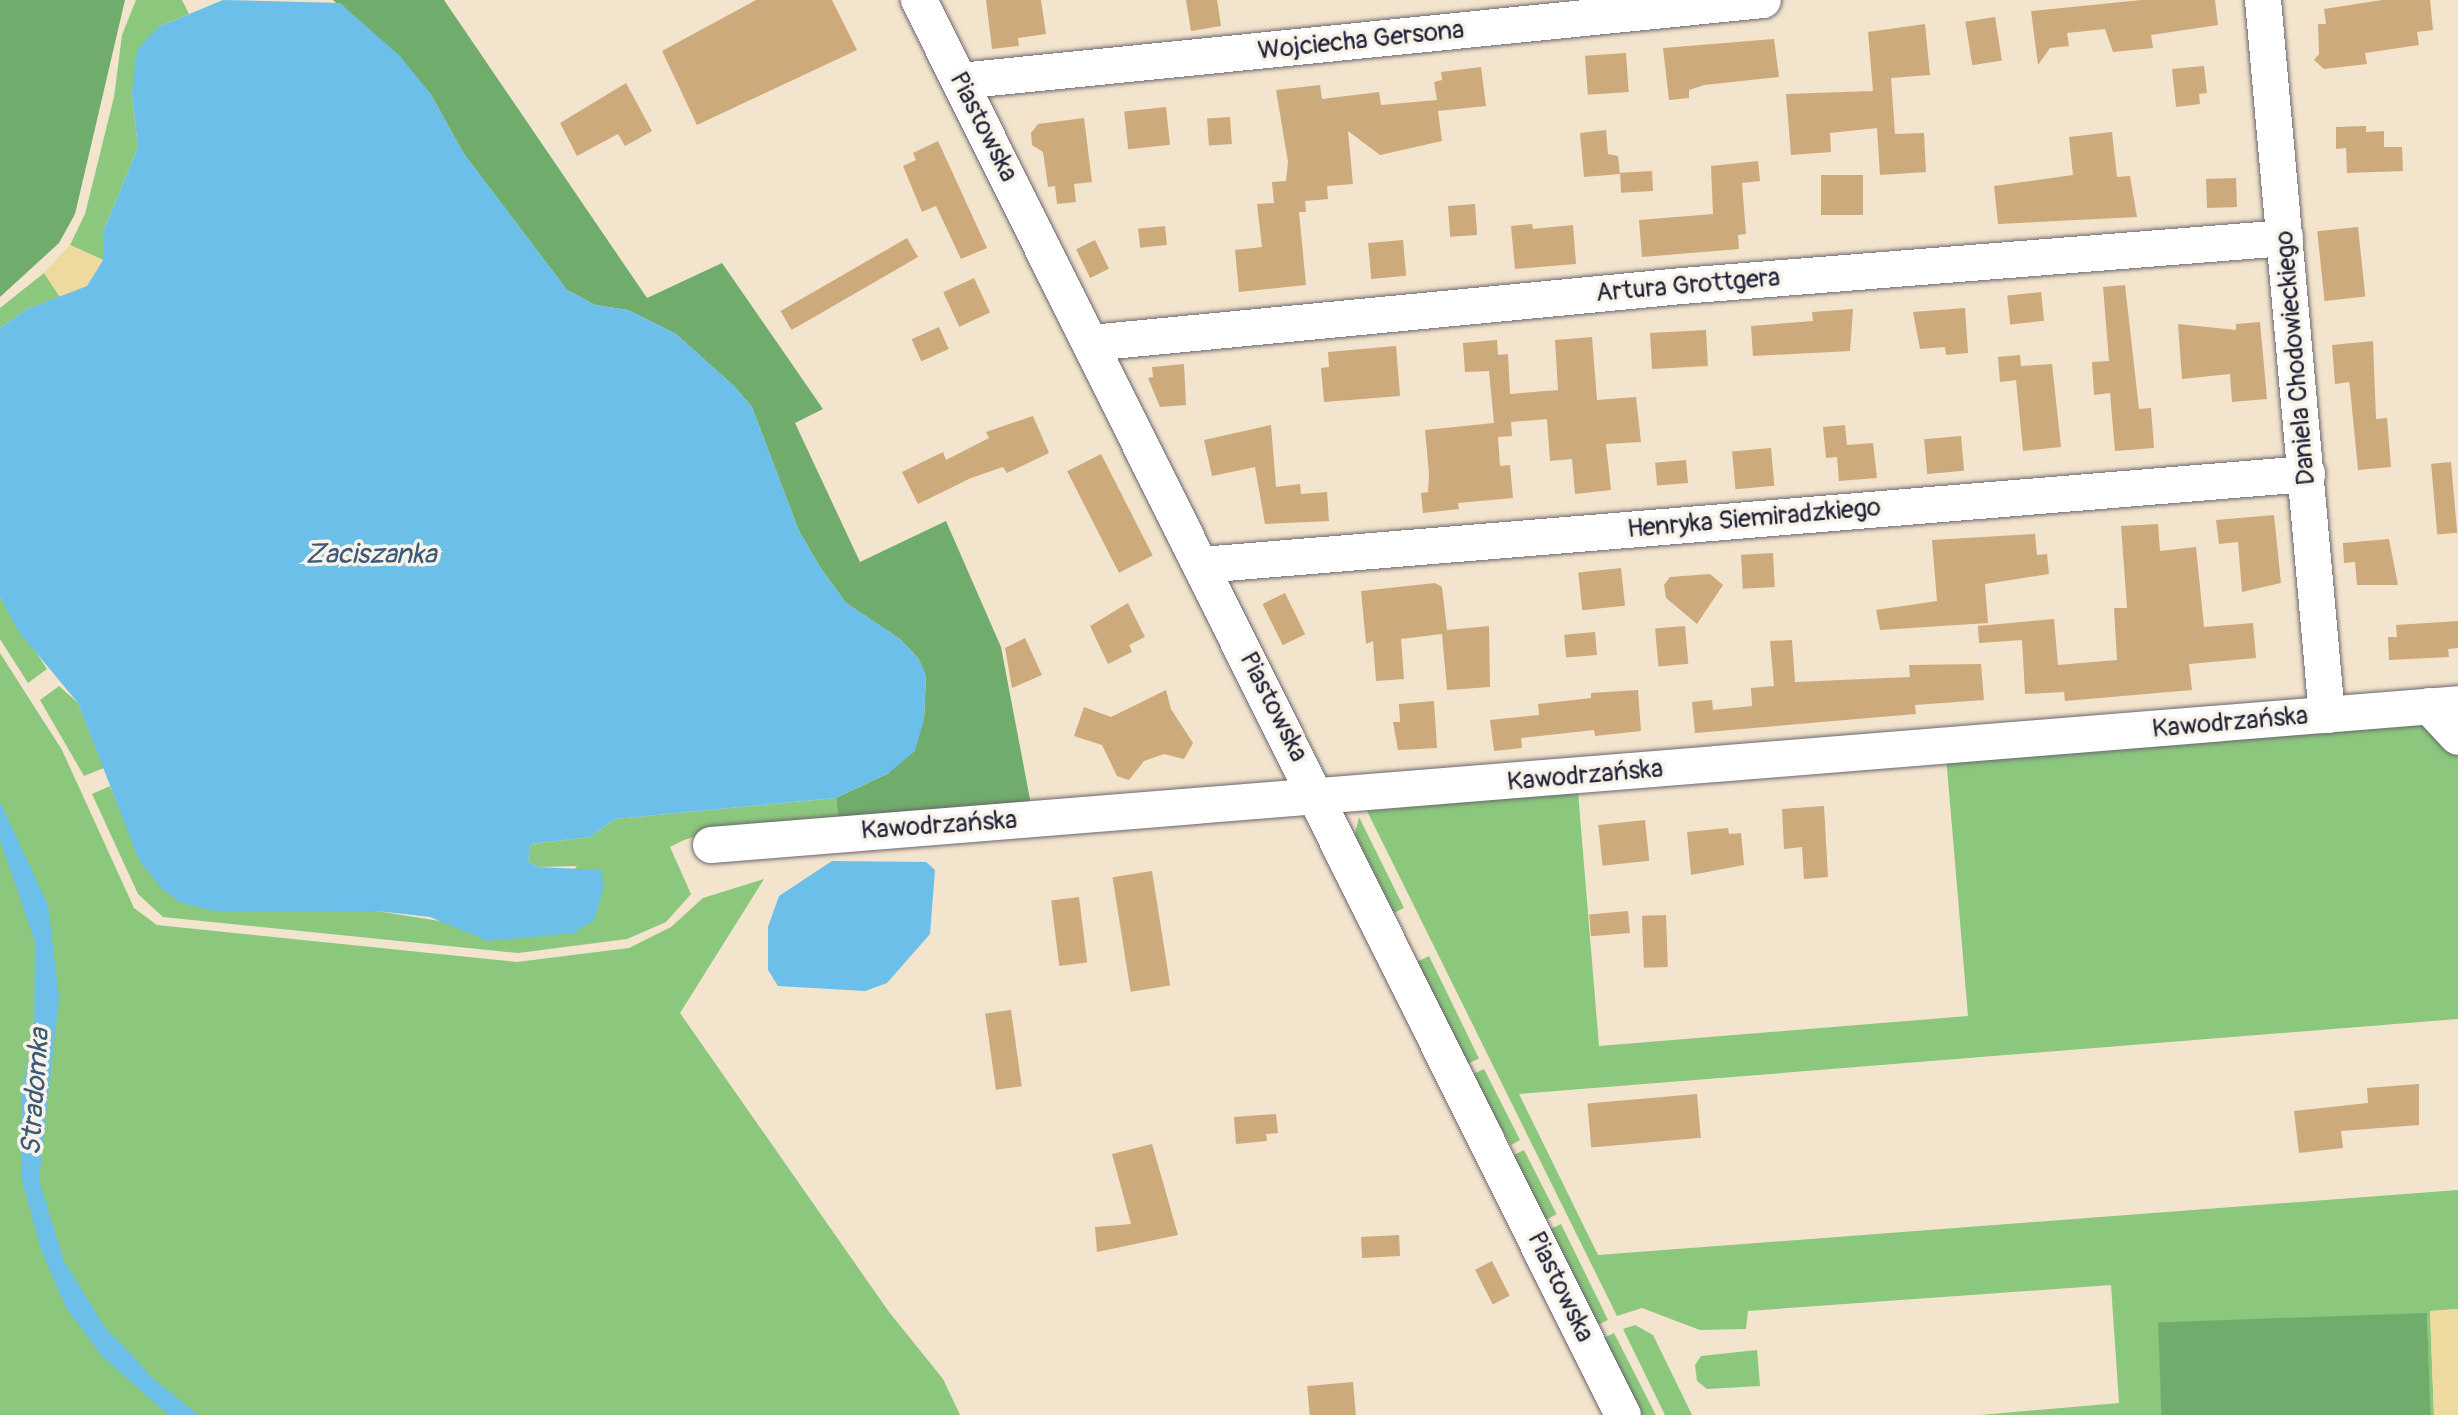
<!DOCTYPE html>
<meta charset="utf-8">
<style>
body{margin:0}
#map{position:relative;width:2458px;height:1415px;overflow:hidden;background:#f3e4cd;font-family:Pangolin,sans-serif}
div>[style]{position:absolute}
.green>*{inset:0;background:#8bc77d;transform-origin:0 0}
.forest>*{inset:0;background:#70ac6c;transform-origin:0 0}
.sand>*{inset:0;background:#eeda9e}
.water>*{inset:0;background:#6cbfe8}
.building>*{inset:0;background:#cdaa7c;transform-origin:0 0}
.roads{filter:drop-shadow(0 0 2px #6b666e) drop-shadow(0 0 2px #6b666e)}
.minor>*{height:36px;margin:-18px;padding:0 18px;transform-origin:18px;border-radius:18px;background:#fff}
span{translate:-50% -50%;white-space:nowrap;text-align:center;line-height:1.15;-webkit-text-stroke:7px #f7f3e8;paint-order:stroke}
.street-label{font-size:26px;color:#22223b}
.water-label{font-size:28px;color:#3c5978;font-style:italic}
</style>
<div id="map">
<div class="green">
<div style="clip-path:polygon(136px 0,182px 0,189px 14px,158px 27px,132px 93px,138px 148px,103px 232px,103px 260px,70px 245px,85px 214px,114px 97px,122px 35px)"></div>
<div style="clip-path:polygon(44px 273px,60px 297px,27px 309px,0 328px,0 308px)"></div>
<div style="clip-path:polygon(0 597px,47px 669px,28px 683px,0 639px)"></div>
<div style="clip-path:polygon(0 653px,62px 750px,134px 908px,157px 925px,517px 962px,629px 948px,671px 927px,703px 898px,764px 879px,680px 1013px,889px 1312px,943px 1379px,960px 1415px,0 1415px)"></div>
<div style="clip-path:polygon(59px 686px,78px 703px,104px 768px,84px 776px,40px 700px)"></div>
<div style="clip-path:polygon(2420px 719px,2458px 754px,2458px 1019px,1519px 1094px,1598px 1255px,2458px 1190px,2458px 1309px,2430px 1311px,2434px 1415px,2430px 1415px,2427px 1314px,2159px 1325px,2162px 1415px,1980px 1415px,2119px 1403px,2111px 1285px,1748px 1311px,1746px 1329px,1700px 1330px,1642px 1308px,1617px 1316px,1367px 811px,1578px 792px,1599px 1046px,1968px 1016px,1946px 756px)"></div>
<div style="clip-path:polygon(110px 786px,125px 822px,377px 911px,458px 924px,488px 941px,521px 936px,577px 866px,538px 867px,528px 861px,531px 844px,590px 837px,615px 819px,836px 798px,839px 823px,707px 833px,684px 840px,670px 847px,691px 894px,666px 922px,627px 939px,518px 953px,163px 917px,138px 894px,92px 794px)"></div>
<div style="clip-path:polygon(1359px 817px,1404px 908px,1392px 914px,1354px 838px)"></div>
<div style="left:1429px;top:956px;width:114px;height:15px;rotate:64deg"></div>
<div style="clip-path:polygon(1484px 1069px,1520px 1140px,1511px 1145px,1471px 1075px)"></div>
<div style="left:1524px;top:1150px;width:72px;height:14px;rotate:63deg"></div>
<div style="clip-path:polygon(1561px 1224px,1608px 1320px,1600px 1324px,1593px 1322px,1548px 1230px)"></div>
<div style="clip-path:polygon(1635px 1325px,1653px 1335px,1692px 1415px,1665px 1415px,1623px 1329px)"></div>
<div style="left:1614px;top:1333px;width:92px;height:15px;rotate:63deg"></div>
<div style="clip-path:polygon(1757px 1350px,1760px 1386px,1707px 1389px,1697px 1381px,1695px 1365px,1701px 1356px)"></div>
</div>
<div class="forest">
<div style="clip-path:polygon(0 0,125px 0,75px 214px,59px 243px,0 297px)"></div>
<div style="clip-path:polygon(333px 0,444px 0,647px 298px,722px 263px,823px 409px,795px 423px,860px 562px,946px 521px,1001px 647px,1033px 815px,839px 823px,836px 798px,889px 773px,924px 719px,926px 676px,918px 658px,900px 639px,846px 603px,820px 567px,799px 531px,752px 407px,734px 386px,676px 334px,628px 310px,595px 305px,567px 290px,464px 154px,430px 93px)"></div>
<div style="left:2427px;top:1313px;width:102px;height:269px;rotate:88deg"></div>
</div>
<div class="sand">
<div style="clip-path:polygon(70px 245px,103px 260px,87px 286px,60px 297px,44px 273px)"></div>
<div style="clip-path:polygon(2458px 1309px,2458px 1415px,2434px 1415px,2430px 1311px)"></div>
</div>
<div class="water">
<div style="clip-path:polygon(223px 0,340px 3px,400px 56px,430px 93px,464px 154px,567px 290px,595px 305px,628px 310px,676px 334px,734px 386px,752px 407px,799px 531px,820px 567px,846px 603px,900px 639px,918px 658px,926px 675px,924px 719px,915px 751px,889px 773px,836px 798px,615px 819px,590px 837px,531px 844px,528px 861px,538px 867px,602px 870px,603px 890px,594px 920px,574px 933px,488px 941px,430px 917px,377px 911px,220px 912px,181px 903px,161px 888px,139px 860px,78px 703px,19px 632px,0 597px,0 328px,27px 309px,87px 286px,103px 260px,103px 232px,138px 148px,132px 93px,137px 50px,158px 27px)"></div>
<div style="clip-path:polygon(0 802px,48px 905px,59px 997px,39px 1180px,64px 1261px,104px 1326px,156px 1381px,198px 1415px,168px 1415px,102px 1356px,66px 1308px,40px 1247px,22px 1179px,22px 1087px,34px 1037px,35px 942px,0 840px)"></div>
<div style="clip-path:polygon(832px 861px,926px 862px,935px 870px,930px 934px,887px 983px,865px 991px,778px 986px,768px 970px,768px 927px,779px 896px)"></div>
</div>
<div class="building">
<div style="clip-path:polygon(756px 0,832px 0,857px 50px,697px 125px,662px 51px)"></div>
<div style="clip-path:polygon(986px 0,1041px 0,1046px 34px,1018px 38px,1019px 46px,992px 49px)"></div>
<div style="clip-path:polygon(1186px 0,1217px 0,1221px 26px,1191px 31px)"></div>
<div style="clip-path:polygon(2141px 0,2215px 0,2218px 25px,2151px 35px,2153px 48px,2113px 52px,2105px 29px,2067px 33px,2069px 46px,2050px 48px,2038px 65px,2031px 11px)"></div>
<div style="clip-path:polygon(2382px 0,2430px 0,2433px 30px,2417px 32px,2419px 45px,2365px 53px,2367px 64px,2324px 69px,2314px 60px,2319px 54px,2318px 24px,2326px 24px,2324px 9px)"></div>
<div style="left:1995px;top:17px;width:44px;height:30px;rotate:81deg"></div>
<div style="clip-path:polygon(1925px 24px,1930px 75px,1891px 78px,1895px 134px,1924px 133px,1926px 172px,1880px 175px,1877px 128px,1830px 133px,1831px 152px,1791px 155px,1786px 94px,1873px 91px,1868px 32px)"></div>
<div style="clip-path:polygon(1774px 39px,1779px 77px,1704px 85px,1689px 90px,1689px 98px,1669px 100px,1663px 48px)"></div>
<div style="left:1626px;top:53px;width:39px;height:41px;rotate:86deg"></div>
<div style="clip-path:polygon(2204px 66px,2207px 93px,2199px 94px,2200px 104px,2176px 107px,2172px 69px)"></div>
<div style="clip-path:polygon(1481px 67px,1486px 106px,1438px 111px,1442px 141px,1380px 155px,1348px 131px,1353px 184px,1327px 186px,1328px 199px,1305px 201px,1306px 212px,1299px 212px,1306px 285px,1239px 292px,1235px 250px,1262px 247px,1257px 204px,1274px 203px,1272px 182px,1286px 181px,1288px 162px,1276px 90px,1320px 85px,1322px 99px,1379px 92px,1381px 105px,1437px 100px,1434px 82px,1442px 80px,1441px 72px)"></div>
<div style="clip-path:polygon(626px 83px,652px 131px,625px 146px,618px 134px,577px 156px,560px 123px)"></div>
<div style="left:1166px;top:107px;width:38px;height:42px;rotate:84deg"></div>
<div style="left:1230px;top:117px;width:27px;height:23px;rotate:86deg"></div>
<div style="clip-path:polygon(1084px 118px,1092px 182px,1074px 184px,1076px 202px,1057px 204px,1055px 186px,1048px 187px,1043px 152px,1032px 145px,1031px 133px,1038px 124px)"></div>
<div style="clip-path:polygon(2366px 126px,2366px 132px,2384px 131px,2384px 147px,2402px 147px,2403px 171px,2347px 173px,2346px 148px,2336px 149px,2336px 127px)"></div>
<div style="clip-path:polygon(1606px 130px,1608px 154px,1618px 156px,1620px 174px,1584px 177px,1580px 133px)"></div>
<div style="clip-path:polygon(2112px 132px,2117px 177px,2130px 176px,2137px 217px,1998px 224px,1994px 186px,2073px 175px,2069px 137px)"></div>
<div style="clip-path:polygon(938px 141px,987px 248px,961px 259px,936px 206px,922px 212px,903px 166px,916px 160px,913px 153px)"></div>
<div style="clip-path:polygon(1758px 161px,1760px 181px,1742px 183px,1746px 234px,1738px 235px,1739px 249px,1642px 257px,1639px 220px,1713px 214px,1711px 166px)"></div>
<div style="left:1652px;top:171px;width:20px;height:32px;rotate:87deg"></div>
<div style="left:1863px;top:175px;width:40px;height:42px;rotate:90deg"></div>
<div style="left:2236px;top:178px;width:29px;height:30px;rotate:88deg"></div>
<div style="left:1475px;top:204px;width:31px;height:27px;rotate:86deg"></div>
<div style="clip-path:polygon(1532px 224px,1533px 229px,1573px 225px,1576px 264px,1515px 269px,1511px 226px)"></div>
<div style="left:1165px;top:226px;width:19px;height:27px;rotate:84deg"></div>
<div style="left:2358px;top:227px;width:70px;height:41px;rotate:84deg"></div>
<div style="left:907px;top:238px;width:22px;height:146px;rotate:60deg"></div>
<div style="left:1095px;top:240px;width:32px;height:21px;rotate:64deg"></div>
<div style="left:1403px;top:240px;width:36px;height:35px;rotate:85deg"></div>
<div style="left:974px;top:278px;width:38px;height:34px;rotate:65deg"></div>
<div style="clip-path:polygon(2125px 285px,2139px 409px,2151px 408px,2154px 448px,2115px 451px,2110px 393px,2094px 395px,2092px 362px,2109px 361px,2103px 287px)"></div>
<div style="left:2041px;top:292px;width:29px;height:34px;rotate:84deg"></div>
<div style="clip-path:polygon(1965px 308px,1968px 353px,1946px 355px,1945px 347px,1920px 349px,1913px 312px)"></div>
<div style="clip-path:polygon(1853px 309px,1850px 351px,1753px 356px,1751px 326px,1813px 321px,1812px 312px)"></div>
<div style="clip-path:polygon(2260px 322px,2267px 399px,2232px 402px,2230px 374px,2182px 379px,2178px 324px,2236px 330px,2236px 324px)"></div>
<div style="left:939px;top:327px;width:24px;height:30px;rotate:66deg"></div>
<div style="left:1706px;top:330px;width:36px;height:56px;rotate:87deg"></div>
<div style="clip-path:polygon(1592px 337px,1597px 400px,1636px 397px,1641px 442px,1606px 444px,1611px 490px,1575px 494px,1572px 459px,1550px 461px,1547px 419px,1511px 422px,1512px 436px,1498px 437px,1500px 466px,1510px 465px,1513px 498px,1458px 503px,1459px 509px,1423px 513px,1421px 493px,1428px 492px,1429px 474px,1425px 430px,1494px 423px,1489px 371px,1465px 372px,1463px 343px,1497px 340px,1498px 355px,1508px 354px,1510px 394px,1558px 390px,1555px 340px)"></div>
<div style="clip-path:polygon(2373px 341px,2376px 419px,2387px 418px,2391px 467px,2358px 470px,2350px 388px,2349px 382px,2335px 384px,2332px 345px)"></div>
<div style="clip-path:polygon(1396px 346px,1400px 396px,1324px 402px,1321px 368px,1329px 367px,1328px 352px)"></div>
<div style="clip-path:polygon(2020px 355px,2021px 366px,2052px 364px,2061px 447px,2023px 451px,2016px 380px,2000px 382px,1998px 357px)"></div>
<div style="clip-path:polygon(1184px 364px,1186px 405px,1160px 407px,1148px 378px,1153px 377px,1152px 367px)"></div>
<div style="clip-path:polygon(1033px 416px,1049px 453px,1007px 473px,1003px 467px,971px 478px,918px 504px,902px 472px,943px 452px,946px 460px,989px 438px,986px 432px)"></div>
<div style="clip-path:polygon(1271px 425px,1276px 487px,1300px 484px,1301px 494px,1327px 492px,1329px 521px,1265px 524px,1255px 467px,1212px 476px,1204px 440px)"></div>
<div style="clip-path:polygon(1845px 425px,1847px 445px,1873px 443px,1877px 478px,1839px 481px,1837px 457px,1826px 458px,1823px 427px)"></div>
<div style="left:1961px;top:436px;width:35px;height:37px;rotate:85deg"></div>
<div style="left:1771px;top:448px;width:38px;height:39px;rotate:85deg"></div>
<div style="left:1101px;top:454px;width:114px;height:38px;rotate:63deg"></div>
<div style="left:1686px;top:460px;width:23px;height:31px;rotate:85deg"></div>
<div style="left:2451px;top:462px;width:71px;height:20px;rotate:85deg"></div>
<div style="clip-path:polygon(2274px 515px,2281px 583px,2242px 592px,2238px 542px,2219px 544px,2216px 520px)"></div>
<div style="clip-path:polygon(2158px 524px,2160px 551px,2196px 547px,2204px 627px,2253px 623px,2256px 658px,2189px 664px,2192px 690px,2065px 701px,2064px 692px,2025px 694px,2022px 640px,1979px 643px,1978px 626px,2054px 619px,2058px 665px,2117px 660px,2114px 608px,2127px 608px,2121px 526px)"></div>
<div style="clip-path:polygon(2035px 534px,2037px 555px,2047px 554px,2049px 574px,1985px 584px,1988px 623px,1880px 630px,1876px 610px,1937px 601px,1932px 540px)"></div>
<div style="clip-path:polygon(2389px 539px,2398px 585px,2357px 585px,2355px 562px,2344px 563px,2343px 543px)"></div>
<div style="left:1773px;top:553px;width:34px;height:32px;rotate:87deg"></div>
<div style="left:1621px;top:568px;width:38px;height:43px;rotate:84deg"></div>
<div style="clip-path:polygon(1710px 574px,1723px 585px,1697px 624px,1666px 598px,1664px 585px,1670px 577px)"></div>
<div style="clip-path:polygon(1435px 583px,1442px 587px,1447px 630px,1489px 626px,1490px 687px,1447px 690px,1442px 634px,1401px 639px,1404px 679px,1376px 681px,1373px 641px,1366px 644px,1361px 591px)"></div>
<div style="left:1285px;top:593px;width:46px;height:25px;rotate:64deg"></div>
<div style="clip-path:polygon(1128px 603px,1145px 637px,1129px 645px,1132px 652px,1108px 664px,1090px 626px)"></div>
<div style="clip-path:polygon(2458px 621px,2458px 648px,2448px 649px,2449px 657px,2389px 660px,2388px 637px,2397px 637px,2396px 625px)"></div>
<div style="left:1685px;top:626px;width:38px;height:30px;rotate:85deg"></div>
<div style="left:1595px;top:632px;width:23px;height:31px;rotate:85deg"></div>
<div style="clip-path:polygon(1025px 638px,1042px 675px,1012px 688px,1005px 648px)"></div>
<div style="clip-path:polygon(1792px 640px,1795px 682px,1910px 677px,1909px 665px,1981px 664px,1984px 700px,1915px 705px,1916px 714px,1695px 733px,1692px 702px,1712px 700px,1713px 710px,1752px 706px,1751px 688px,1774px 686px,1770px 641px)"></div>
<div style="clip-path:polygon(1166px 690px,1171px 709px,1193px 743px,1184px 759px,1164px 754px,1144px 761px,1129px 780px,1117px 776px,1102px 745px,1074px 736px,1084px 707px,1111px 717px)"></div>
<div style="clip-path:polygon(1638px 690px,1641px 731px,1595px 736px,1594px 730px,1521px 738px,1522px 748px,1494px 751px,1490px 720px,1539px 715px,1538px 704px,1591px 698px,1591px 693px)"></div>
<div style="clip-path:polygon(1434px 701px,1437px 748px,1398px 750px,1393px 722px,1400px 722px,1399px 704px)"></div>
<div style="clip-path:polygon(1824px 806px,1828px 877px,1804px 879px,1802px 847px,1784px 849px,1782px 809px)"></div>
<div style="left:1645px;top:820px;width:41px;height:47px;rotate:84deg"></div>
<div style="clip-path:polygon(1728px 828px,1729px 834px,1741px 833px,1744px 865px,1691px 875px,1687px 832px)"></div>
<div style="left:1152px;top:871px;width:116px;height:40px;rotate:81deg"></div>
<div style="left:1079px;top:897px;width:66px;height:28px;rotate:83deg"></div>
<div style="left:1628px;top:911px;width:22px;height:39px;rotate:85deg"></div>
<div style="left:1666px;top:915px;width:52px;height:24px;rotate:88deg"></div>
<div style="left:1011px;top:1010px;width:77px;height:26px;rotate:82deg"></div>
<div style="clip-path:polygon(2419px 1084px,2419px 1125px,2341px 1131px,2343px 1148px,2299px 1153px,2294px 1111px,2368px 1103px,2367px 1088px)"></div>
<div style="left:1697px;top:1094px;width:44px;height:110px;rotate:85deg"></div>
<div style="clip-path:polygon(1276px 1114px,1278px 1133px,1266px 1134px,1267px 1141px,1236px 1144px,1234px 1117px)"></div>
<div style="clip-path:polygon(1152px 1144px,1178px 1235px,1097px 1252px,1095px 1227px,1131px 1224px,1112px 1154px)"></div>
<div style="left:1399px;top:1235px;width:21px;height:38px;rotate:87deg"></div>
<div style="left:1492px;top:1261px;width:39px;height:19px;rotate:63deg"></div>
<div style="left:1353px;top:1382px;width:33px;height:46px;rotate:85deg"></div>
</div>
<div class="roads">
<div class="minor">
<div style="left:919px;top:0;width:1580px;rotate:63.55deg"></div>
<div style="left:2263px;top:0;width:718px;rotate:84.89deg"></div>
<div style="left:960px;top:81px;width:807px;rotate:-5.76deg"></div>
<div style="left:1091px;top:343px;width:594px;rotate:-5.51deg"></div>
<div style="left:1682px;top:286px;width:605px;rotate:-4.55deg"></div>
<div style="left:1202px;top:565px;width:1109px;rotate:-4.71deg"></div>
<div style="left:2429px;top:706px;width:42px;rotate:46.9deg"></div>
<div style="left:711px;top:845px;width:1753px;rotate:-4.61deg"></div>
</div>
</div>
<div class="street-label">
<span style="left:1361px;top:41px;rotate:-6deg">Wojciecha Gersona</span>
<span style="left:983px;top:127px;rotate:63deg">Piastowska</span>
<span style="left:1688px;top:286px;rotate:-5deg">Artura Grottgera</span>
<span style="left:2296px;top:358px;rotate:-95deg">Daniela Chodowieckiego</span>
<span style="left:1754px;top:519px;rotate:-5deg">Henryka Siemiradzkiego</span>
<span style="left:1273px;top:707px;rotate:63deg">Piastowska</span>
<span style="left:2230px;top:723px;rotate:-5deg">Kawodrzańska</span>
<span style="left:1585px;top:776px;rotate:-5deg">Kawodrzańska</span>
<span style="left:939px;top:826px;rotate:-4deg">Kawodrzańska</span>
<span style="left:1560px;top:1287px;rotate:64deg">Piastowska</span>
</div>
<div class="water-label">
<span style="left:371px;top:555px">Zaciszanka</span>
<span style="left:36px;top:1092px;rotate:-86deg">Stradomka</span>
</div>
</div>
